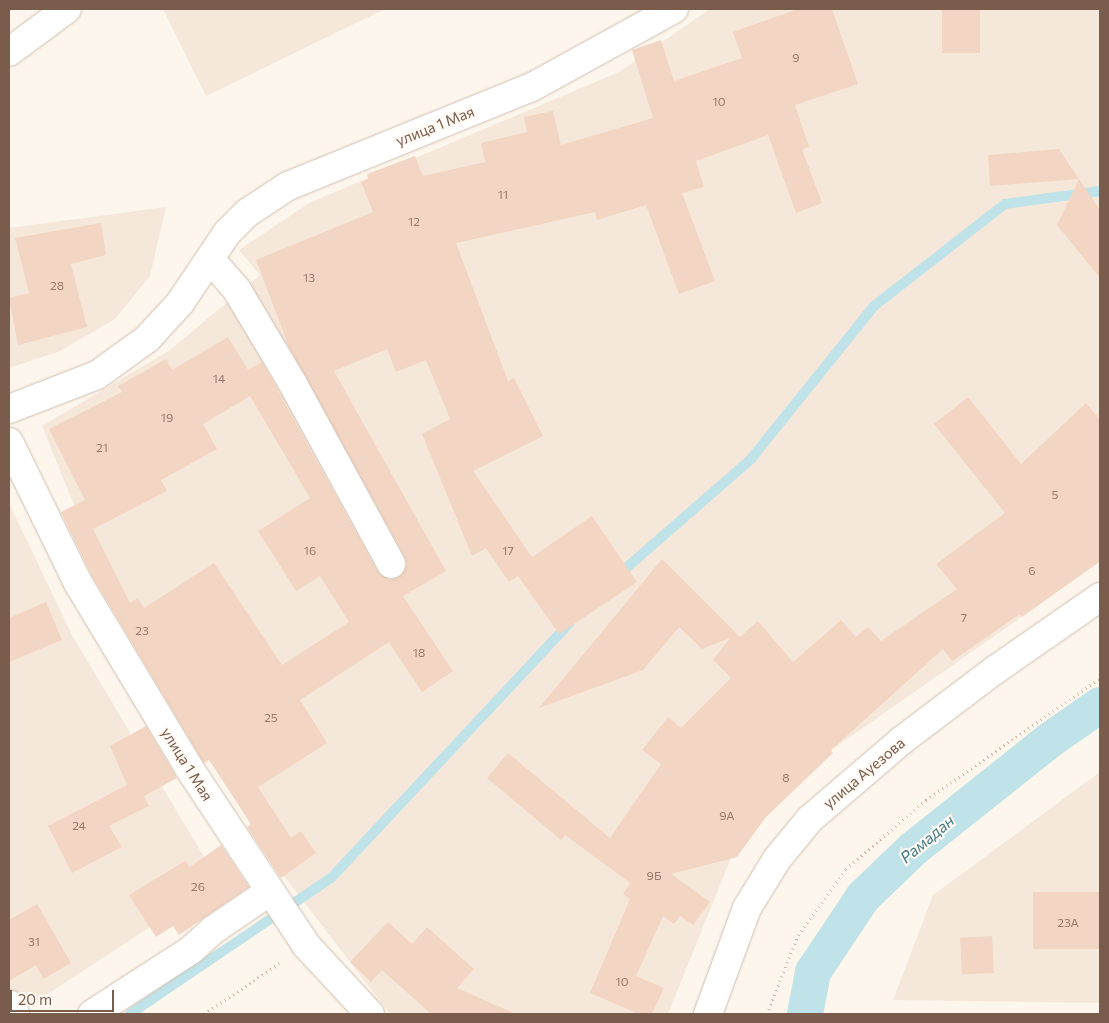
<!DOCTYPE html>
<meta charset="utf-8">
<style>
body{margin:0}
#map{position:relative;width:1109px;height:1023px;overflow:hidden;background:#fdf6ec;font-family:Commissioner,sans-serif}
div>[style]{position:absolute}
.residential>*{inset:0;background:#f5e8da}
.stream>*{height:10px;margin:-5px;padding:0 5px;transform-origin:5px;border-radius:5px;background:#bfe3e8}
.canal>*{height:36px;margin:-18px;padding:0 18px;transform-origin:18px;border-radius:18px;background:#bfe3e8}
.building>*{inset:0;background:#f3d5c3;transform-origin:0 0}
.path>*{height:3px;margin-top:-1.5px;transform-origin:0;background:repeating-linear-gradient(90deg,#d9b8a5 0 1px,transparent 0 5px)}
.roads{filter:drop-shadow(0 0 1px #d1beb0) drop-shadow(0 0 1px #d1beb0)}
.minor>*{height:28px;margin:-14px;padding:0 14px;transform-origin:14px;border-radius:14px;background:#fff}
span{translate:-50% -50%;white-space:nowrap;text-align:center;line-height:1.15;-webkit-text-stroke:4px #fffaf3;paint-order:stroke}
.number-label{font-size:12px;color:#987a6a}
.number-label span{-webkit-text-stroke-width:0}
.street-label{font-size:15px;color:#7a5c4d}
.water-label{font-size:16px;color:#437c86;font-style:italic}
.frame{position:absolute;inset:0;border:10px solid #7a5c4d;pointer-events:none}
.scale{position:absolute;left:10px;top:990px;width:104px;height:22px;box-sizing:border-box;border:2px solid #7a5c4d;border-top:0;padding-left:6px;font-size:15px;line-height:18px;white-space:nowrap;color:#7a5c4d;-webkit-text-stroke:4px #fffaf3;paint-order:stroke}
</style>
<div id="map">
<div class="residential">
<div style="clip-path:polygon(163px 9px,385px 9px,206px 96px)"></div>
<div style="clip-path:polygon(710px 9px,1100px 9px,1100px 562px,790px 779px,731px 858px,668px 1014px,390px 1014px,277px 867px,115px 606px,42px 426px,170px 350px,260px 275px,239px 250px,309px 203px,619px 72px)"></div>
<div style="clip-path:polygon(166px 207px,150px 276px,115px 319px,60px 351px,9px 368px,9px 228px)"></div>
<div style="clip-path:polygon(9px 503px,72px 635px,219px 882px,17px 1014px,9px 1014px)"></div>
<div style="clip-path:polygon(1100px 772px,1100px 1003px,893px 1000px,933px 895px)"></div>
</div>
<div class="stream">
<div style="left:617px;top:576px;width:178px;rotate:-41.1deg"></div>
<div style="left:751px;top:459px;width:196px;rotate:-51.2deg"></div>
<div style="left:874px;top:306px;width:166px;rotate:-37.9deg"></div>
<div style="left:1005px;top:204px;width:96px;rotate:-7.8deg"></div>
<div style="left:130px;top:1014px;width:243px;rotate:-34.1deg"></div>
<div style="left:331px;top:878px;width:349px;rotate:-46.9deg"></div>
</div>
<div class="canal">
<div style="left:805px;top:1014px;width:43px;rotate:-79.2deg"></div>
<div style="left:813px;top:972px;width:90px;rotate:-56.3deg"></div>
<div style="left:863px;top:897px;width:69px;rotate:-43.8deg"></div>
<div style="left:913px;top:849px;width:175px;rotate:-38.5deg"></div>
<div style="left:1050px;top:740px;width:61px;rotate:-35deg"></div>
</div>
<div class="building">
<div style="clip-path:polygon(evenodd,798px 9px,832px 9px,858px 84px,795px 105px,809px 147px,802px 149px,822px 203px,796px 213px,768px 135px,696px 161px,704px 187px,682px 193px,715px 281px,679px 294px,646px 205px,597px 220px,595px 212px,456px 243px,508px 381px,514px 378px,543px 436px,473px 471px,532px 557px,592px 516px,637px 582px,559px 634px,518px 576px,509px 582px,486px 548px,472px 556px,422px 434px,450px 419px,426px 360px,396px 372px,387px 349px,334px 371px,446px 571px,403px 596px,453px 671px,422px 692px,389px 642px,300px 700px,327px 743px,258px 787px,291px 838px,301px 831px,316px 853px,281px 878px,247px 827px,251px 824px,209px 760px,204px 763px,202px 760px,92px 576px,61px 512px,85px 500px,49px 429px,122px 392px,118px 386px,166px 359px,172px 370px,228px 337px,248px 370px,262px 362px,377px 571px,390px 580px,399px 577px,407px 565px,405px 557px,289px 347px,256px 260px,373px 212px,361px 182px,368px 179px,367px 174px,415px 156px,423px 176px,485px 162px,481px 143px,527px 132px,524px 117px,553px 111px,561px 145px,653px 118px,632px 50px,661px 40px,674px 81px,742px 58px,733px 32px,798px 9px,250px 396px,310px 498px,258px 531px,296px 591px,320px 576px,349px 622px,282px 665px,214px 563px,144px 608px,138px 598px,130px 603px,93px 529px,167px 491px,161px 480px,217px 449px,203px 424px,250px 396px)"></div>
<div style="left:942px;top:9px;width:38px;height:44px"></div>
<div style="clip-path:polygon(1059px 149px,1079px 179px,990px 186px,988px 155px)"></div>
<div style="clip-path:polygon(1079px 179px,1100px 210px,1100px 278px,1057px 225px)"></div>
<div style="clip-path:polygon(101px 223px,106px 255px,71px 264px,87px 327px,18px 345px,9px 298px,29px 293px,15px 238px)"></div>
<div style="clip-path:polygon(968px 397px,1021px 464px,1086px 403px,1100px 419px,1100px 561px,1022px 617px,1020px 614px,952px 661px,943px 649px,831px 750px,833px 753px,765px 818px,737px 857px,671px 874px,710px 902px,693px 925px,680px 916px,674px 924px,663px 916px,636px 976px,664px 988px,652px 1014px,639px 1014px,590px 993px,630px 899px,623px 894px,630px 883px,565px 835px,561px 840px,487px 778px,508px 753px,610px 838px,661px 764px,642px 750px,668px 717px,681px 728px,731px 678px,713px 660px,730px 638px,702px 649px,679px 627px,643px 670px,539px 708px,662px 559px,740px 637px,758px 621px,793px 662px,841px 620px,856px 637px,868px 627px,881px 641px,957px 589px,936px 564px,1005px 513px,934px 424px)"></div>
<div style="clip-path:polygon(46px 602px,62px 640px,9px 662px,9px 618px)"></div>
<div style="clip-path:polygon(146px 726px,177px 778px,144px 796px,149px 806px,109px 826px,122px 847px,72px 873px,48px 826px,127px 785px,110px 746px)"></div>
<div style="clip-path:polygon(221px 845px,249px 887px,179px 935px,173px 926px,156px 937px,129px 895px,185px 861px,190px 867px)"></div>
<div style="left:1100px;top:892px;width:57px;height:67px;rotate:90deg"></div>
<div style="clip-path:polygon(37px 904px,71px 963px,43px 979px,36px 965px,9px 981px,9px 920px)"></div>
<div style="clip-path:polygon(388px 922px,412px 944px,427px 927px,474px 969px,457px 988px,516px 1014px,431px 1014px,382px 970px,371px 982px,350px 962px)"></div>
<div style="left:992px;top:936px;width:37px;height:32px;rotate:87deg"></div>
</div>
<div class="path">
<div style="left:204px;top:1014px;width:92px;rotate:-33.9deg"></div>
<div style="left:767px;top:1014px;width:85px;rotate:-68.6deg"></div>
<div style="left:798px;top:935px;width:82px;rotate:-54deg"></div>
<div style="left:846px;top:869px;width:106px;rotate:-40.8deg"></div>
<div style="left:926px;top:800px;width:213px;rotate:-35deg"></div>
</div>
<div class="roads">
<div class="minor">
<div style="left:9px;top:52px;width:72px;rotate:-36.6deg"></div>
<div style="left:211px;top:260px;width:40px;rotate:49deg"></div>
<div style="left:237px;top:290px;width:109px;rotate:59.2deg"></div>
<div style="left:293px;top:384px;width:205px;rotate:61.4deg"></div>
<div style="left:9px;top:409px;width:94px;rotate:-21.1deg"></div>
<div style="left:97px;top:375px;width:62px;rotate:-35.8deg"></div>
<div style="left:147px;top:339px;width:49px;rotate:-47.5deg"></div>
<div style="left:180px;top:303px;width:84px;rotate:-56.1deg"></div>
<div style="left:227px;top:233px;width:28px;rotate:-45deg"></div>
<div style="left:247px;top:213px;width:49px;rotate:-33.4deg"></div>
<div style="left:288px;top:186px;width:263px;rotate:-22.1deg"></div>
<div style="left:532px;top:87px;width:162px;rotate:-28.8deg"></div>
<div style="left:9px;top:442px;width:157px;rotate:63.9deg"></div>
<div style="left:78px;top:583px;width:216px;rotate:59deg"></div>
<div style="left:189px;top:768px;width:212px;rotate:56.5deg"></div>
<div style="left:306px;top:945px;width:94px;rotate:47.2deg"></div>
<div style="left:9px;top:1004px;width:12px;rotate:59deg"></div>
<div style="left:92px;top:1014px;width:118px;rotate:-32.9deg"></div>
<div style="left:191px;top:950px;width:30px;rotate:-42deg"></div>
<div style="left:213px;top:930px;width:68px;rotate:-34.2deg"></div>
<div style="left:708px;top:1014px;width:113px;rotate:-69.8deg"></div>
<div style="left:747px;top:908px;width:57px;rotate:-58.5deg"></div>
<div style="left:777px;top:859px;width:52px;rotate:-50.5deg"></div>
<div style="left:810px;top:819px;width:120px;rotate:-40.6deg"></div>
<div style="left:901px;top:741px;width:118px;rotate:-37.1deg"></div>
<div style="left:995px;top:670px;width:128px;rotate:-34.8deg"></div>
</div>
</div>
<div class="number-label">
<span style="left:796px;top:58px">9</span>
<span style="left:719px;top:102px">10</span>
<span style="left:503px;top:195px">11</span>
<span style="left:414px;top:222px">12</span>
<span style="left:309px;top:278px">13</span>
<span style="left:57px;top:286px">28</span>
<span style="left:219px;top:379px">14</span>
<span style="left:167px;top:418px">19</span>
<span style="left:102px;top:448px">21</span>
<span style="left:1055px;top:495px">5</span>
<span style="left:310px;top:551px">16</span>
<span style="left:508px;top:551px">17</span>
<span style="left:1032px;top:571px">6</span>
<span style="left:964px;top:618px">7</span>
<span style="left:142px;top:631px">23</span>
<span style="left:419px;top:653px">18</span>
<span style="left:271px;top:718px">25</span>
<span style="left:786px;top:778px">8</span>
<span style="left:727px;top:816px">9А</span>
<span style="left:79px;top:826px">24</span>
<span style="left:654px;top:876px">9Б</span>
<span style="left:198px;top:887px">26</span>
<span style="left:1068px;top:923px">23А</span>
<span style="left:34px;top:942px">31</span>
<span style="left:622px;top:982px">10</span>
</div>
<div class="street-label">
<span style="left:435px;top:126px;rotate:-22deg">улица 1 Мая</span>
<span style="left:187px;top:764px;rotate:58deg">улица 1 Мая</span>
<span style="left:864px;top:773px;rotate:-40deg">улица Ауезова</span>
</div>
<div class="water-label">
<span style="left:927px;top:839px;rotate:-40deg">Рамадан</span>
</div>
<div class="frame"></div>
<div class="scale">20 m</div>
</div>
